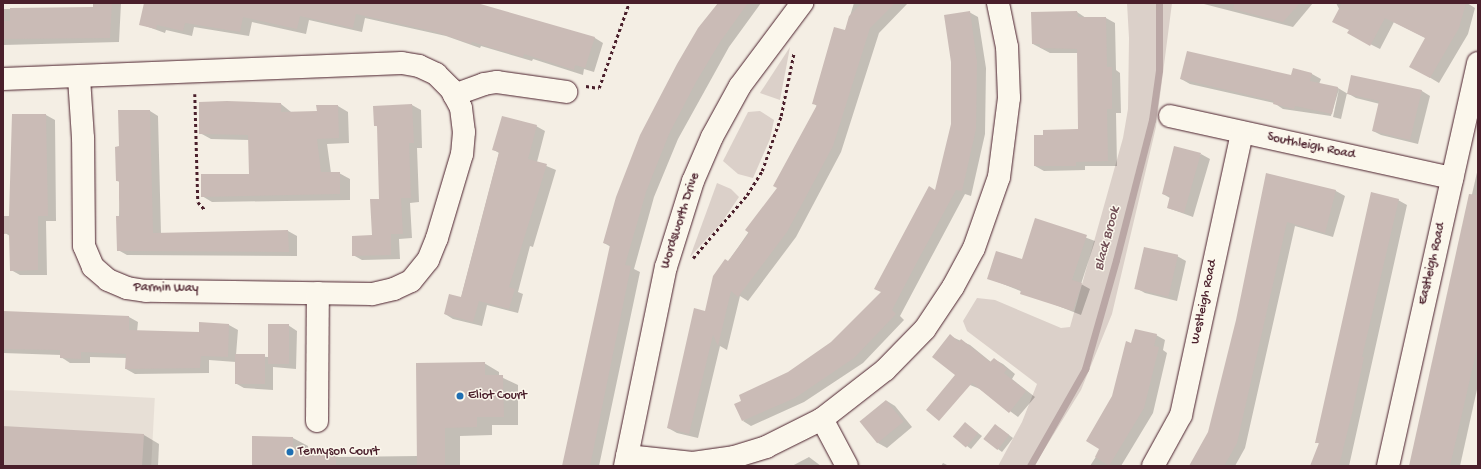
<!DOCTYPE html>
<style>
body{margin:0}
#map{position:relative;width:1481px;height:469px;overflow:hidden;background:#f4eee4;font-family:"Gochi Hand",sans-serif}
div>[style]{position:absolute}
.built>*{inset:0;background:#e7dfd6;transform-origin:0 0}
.green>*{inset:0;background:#dbd0c9}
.shadow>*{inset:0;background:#0003}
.stream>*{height:7px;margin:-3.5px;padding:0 3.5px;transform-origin:3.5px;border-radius:3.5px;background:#baa7a5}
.building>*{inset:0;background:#cabbb6;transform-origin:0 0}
.path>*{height:2.5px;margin-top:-1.25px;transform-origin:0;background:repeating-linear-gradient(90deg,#4a1f2b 0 3px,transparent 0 6px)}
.roads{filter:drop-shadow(0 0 1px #4a1f2b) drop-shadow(0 0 1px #4a1f2b)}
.street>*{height:22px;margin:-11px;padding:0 11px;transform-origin:11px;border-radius:11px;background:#fbf7ec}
.dots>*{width:11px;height:11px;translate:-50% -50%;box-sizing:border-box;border:2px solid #fbf7ec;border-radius:50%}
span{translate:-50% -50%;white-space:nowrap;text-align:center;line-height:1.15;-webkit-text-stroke:3px #fbf7ec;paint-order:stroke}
.street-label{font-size:13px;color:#4a1f2b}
.poi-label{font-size:13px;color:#4a1f2b}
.left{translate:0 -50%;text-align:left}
.water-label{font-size:14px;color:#714f56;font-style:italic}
.frame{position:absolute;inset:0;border:4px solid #4a1f2b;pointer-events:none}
</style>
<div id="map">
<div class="built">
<div style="left:3px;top:390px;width:152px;height:76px;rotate:3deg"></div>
</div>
<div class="green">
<div style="clip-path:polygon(1127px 3px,1172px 3px,1156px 127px,1112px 314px,1081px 390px,1034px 466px,998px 466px,1022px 422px,1037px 384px,967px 331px,963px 321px,977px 298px,995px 300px,1061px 328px,1070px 327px,1123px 138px,1128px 109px,1129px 38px)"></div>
<div style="clip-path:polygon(790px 47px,780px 100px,760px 93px)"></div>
<div style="clip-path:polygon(760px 111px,774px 120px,770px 139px,753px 178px,738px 174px,723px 161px,748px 112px)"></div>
<div style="clip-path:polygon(717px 183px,731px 189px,739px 197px,722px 222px,690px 257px)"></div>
</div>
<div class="shadow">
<div style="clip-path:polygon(94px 3px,121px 3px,119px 42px,3px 45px,3px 9px,94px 8px)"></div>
<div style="clip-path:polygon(152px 3px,474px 3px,595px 38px,603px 43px,594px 72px,584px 69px,583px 75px,533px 59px,532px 61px,481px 46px,480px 48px,446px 36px,365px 18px,362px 32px,309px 20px,306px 34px,252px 22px,249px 36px,194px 27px,192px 36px,166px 30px,165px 33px,140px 24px)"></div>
<div style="clip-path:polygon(718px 3px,761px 3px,729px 47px,678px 139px,654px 197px,634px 269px,640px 272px,599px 466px,563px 466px,611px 247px,604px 243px)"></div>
<div style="clip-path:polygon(854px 3px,908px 3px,879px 33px,841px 152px,796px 237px,748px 301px,740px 296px,727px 350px,720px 346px,698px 438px,677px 433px,668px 428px,706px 312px,728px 262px,779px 188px,817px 106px,813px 103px,845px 32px)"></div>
<div style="clip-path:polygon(1200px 3px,1313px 3px,1293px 27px)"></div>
<div style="clip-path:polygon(1336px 3px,1467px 3px,1475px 8px,1468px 34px,1439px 83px,1419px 71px,1426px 38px,1394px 22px,1380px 49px,1358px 38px,1350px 30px)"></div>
<div style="clip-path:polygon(969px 12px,978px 17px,986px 68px,985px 134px,971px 196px,965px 194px,926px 267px,900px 316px,904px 320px,863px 363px,804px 402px,751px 426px,743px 421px,788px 373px,832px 343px,883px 292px,936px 191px,952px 124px)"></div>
<div style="clip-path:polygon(1077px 12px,1086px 18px,1106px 18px,1115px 23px,1116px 70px,1120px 73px,1121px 113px,1116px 113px,1117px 166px,1085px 166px,1085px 170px,1044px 171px,1035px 166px,1079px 130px,1078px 53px,1050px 53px,1033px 44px)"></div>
<div style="clip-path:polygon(1294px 70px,1312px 74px,1321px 79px,1319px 84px,1338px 88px,1348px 94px,1422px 91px,1430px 96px,1418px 144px,1381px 135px,1373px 131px,1380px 104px,1356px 98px,1347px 93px,1341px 119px,1333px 117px,1339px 89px,1331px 116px,1283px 109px,1274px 103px,1190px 84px,1181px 79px,1292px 77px)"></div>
<div style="clip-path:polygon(281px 104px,291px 112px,318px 112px,317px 106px,338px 106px,348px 112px,349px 143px,327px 144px,331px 173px,339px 173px,350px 179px,350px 200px,212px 202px,202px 196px,250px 174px,249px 140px,211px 139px,200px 133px)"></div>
<div style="clip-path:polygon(412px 105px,421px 110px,422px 148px,417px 148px,419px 202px,410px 203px,412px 238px,399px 239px,400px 259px,362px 260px,353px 255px,373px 236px,380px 200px,378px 127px,375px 125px)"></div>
<div style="clip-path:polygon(150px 111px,158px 116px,161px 234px,288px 231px,297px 236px,297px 256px,127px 255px,118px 250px,120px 182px,117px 181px)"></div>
<div style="clip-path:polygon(13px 115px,46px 115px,55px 120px,56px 221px,46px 221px,47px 275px,20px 275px,11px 270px,10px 236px,5px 233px,10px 217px)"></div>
<div style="clip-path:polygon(536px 126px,545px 131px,537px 162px,556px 170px,533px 247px,530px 246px,518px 292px,523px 294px,518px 313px,487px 305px,482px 326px,453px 319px,445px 314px,461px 298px,499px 153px,494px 150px)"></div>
<div style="clip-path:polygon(1201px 154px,1210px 159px,1193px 217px,1168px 208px,1170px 198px,1163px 194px)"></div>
<div style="clip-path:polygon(1478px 168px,1478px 385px,1460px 466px,1410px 466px)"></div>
<div style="clip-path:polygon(1267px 174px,1336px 191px,1345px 196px,1333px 237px,1295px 226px,1245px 448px,1235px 466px,1190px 466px,1209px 432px,1237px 320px)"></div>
<div style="clip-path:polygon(1398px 200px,1407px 205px,1349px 466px,1311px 466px,1320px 444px,1316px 442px)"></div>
<div style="clip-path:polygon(1036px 219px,1095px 241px,1081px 284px,1090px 289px,1081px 315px,988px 278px,1023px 261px)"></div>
<div style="clip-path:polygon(1177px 256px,1186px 261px,1177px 301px,1145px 293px,1136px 288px)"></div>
<div style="clip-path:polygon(3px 312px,129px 317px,138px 322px,137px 332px,200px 333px,229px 325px,238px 330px,236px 355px,268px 357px,288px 325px,297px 331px,296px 369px,273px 367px,273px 390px,244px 388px,235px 383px,236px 362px,209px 360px,209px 373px,135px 374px,126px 369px,127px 358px,90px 357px,90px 363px,70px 363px,61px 357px,61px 355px,3px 353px)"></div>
<div style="clip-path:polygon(1156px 335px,1165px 340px,1163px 350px,1167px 353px,1153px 413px,1121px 466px,1090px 466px,1101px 449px,1113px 397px)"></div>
<div style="clip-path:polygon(950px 336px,970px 345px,991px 362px,994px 359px,1003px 364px,1015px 374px,1012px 379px,1035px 397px,1018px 417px,980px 389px,970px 385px)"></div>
<div style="clip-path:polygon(484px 363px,499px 372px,499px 376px,518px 385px,518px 425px,492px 425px,492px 435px,460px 436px,460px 466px,253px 466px,253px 437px,293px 438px,308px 446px,308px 451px,328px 451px,338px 457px,418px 456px)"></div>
<div style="clip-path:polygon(887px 401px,895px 406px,912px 427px,887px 448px,878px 443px)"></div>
<div style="clip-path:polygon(969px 426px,982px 436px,971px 449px,954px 436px)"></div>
<div style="clip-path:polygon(3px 427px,144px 435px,159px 444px,158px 466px,3px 466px)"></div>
<div style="clip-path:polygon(1000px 428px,1013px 438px,1002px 452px,998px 449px)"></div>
<div style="clip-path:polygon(809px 457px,821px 466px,792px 466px)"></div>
<div style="clip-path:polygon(943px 463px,949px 466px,941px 466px)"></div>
</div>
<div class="stream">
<div style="left:1030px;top:466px;width:112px;rotate:-60.4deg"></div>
<div style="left:1085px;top:369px;width:113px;rotate:-74.1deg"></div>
<div style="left:1116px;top:260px;width:145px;rotate:-75.6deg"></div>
<div style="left:1152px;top:120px;width:50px;rotate:-82deg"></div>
<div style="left:1159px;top:70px;width:67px;rotate:-90deg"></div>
</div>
<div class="building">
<div style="clip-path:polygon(93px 3px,112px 3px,110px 38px,3px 39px,3px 21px,10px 21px,10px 8px,93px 7px)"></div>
<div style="clip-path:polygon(144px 3px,477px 3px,595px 37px,585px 68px,575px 65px,574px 70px,524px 54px,523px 57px,472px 42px,471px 44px,436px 32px,356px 14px,353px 28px,300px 16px,297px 29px,243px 17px,240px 32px,185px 23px,183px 31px,157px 25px,156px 29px,139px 25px)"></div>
<div style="clip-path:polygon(718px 3px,748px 3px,720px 42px,696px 82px,669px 134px,646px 192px,625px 265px,631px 266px,590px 466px,562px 466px,610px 245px,603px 243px,616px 197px,640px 135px,677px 64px,698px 28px)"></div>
<div style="clip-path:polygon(862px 3px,895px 3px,870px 28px,833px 146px,787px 232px,738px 297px,731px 291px,718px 346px,713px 335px,689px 434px,667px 428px,694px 308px,705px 311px,713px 276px,725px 259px,728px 261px,749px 233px,745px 230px,777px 188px,773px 186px,817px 105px,812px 104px,834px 27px,845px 30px,849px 16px)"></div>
<div style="clip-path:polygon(1234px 3px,1300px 3px,1283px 22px,1233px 9px)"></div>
<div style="clip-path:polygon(1342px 3px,1466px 3px,1459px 28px,1430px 78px,1409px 67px,1425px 38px,1385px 18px,1370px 46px,1347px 33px,1349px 30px,1332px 22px)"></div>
<div style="clip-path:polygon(970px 11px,977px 62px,976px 129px,962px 191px,956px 190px,917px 262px,892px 310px,896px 314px,854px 358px,795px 398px,742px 421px,734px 404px,741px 401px,739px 395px,788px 372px,831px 342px,881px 292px,874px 289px,929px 186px,935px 190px,951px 124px,951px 62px,944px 15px)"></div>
<div style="clip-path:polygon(1077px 11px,1078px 17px,1106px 17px,1107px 67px,1112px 67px,1112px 109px,1107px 109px,1108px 161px,1076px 162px,1076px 166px,1034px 166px,1034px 135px,1043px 135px,1043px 130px,1078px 129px,1077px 49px,1040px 48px,1040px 44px,1032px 44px,1031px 12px)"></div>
<div style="clip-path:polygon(1187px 51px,1291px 75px,1293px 68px,1312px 73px,1310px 81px,1338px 87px,1332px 114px,1295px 106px,1294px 109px,1273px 104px,1274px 101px,1180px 79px)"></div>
<div style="clip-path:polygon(1351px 75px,1422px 90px,1410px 140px,1372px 131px,1379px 101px,1347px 94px)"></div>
<div style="clip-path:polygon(227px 101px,281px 103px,281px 112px,317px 111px,316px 105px,338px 105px,339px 138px,317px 139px,321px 172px,340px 172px,340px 194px,201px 197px,201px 174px,249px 174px,248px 135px,199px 134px,199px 102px)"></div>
<div style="clip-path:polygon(412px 104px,414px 143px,409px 143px,411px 198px,401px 198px,403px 234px,391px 234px,391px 255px,352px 256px,352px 236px,372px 235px,370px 199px,379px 199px,377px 126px,374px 126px,373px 106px)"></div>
<div style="clip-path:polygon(118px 110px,150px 110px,153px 233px,288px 230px,289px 252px,117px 251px,116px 216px,120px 216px,119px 198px,119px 181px,116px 181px,115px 147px,119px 146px)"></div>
<div style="clip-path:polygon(12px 114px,46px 114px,48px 216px,38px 216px,38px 270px,10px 271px,9px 233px,4px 234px,4px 216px,9px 216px)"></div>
<div style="clip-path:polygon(502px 116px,537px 125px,528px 159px,547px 164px,509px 287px,515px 289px,509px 309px,479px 301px,473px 322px,444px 314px,449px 294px,461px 297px,499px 152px,492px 150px)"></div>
<div style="clip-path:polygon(1174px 146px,1201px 153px,1184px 213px,1167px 208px,1170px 196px,1162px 194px)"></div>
<div style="clip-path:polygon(1266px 173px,1336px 190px,1325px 233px,1287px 222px,1237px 443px,1224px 466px,1189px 466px,1208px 432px,1236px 320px)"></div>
<div style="clip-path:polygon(1371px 192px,1399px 199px,1362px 357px,1364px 357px,1353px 409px,1339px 466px,1310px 466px,1319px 443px,1315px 443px)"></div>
<div style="clip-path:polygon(1469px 194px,1478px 195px,1478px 344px,1450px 466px,1409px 466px)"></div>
<div style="clip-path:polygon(1035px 218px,1087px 235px,1072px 280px,1082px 283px,1073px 311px,1020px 294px,1021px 290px,987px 279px,996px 251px,1022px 259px)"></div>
<div style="left:1144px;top:247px;width:35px;height:43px;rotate:13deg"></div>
<div style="clip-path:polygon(3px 311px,129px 316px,129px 330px,199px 332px,199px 322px,229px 324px,228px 357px,201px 356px,200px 368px,125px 369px,126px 354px,81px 352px,81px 359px,60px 358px,60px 350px,3px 349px)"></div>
<div style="left:268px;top:324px;width:21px;height:40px"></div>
<div style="clip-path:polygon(1135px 329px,1157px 334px,1154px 346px,1159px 347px,1144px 408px,1109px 466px,1095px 457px,1099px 449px,1086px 441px,1112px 396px,1126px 341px,1131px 343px)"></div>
<div style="clip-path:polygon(950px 334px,959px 342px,961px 339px,990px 362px,994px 358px,1007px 369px,1004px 373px,1026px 391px,1009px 413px,972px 383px,939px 421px,926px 410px,955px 375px,932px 357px)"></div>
<div style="left:235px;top:354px;width:30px;height:30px"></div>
<div style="clip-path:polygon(485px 362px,485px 375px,503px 375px,504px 417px,477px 417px,477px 427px,445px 428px,445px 466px,417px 466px,416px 363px)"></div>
<div style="left:886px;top:400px;width:28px;height:34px;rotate:51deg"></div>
<div style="left:965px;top:422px;width:17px;height:19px;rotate:40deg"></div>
<div style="left:995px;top:424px;width:18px;height:19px;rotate:38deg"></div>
<div style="clip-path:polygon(3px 426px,144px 434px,142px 466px,3px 466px)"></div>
<div style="clip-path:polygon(252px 436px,293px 437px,293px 449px,336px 450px,336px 466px,252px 466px)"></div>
</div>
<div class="path">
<div style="left:586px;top:86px;width:13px;rotate:9deg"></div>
<div style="left:599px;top:88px;width:90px;rotate:-70.6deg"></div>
<div style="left:195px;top:94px;width:108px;rotate:88.4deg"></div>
<div style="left:198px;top:202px;width:12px;rotate:48deg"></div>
<div style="left:693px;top:258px;width:83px;rotate:-49.4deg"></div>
<div style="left:747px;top:195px;width:28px;rotate:-58deg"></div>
<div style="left:762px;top:171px;width:58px;rotate:-70.9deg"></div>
<div style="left:781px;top:116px;width:65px;rotate:-78.5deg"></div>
</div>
<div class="roads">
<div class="street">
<div style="left:3px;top:79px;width:399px;rotate:-2.3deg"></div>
<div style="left:402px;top:63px;width:17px;rotate:10deg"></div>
<div style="left:419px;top:66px;width:19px;rotate:25deg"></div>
<div style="left:436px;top:74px;width:21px;rotate:45deg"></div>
<div style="left:451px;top:89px;width:21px;rotate:62deg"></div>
<div style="left:461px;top:108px;width:24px;rotate:83deg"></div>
<div style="left:464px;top:132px;width:22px;rotate:95deg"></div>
<div style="left:462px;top:154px;width:88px;rotate:106.6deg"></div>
<div style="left:437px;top:238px;width:24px;rotate:112deg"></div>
<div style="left:428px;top:260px;width:27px;rotate:129deg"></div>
<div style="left:411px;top:281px;width:19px;rotate:155deg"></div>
<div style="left:394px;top:289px;width:23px;rotate:167deg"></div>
<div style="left:372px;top:294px;width:226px;rotate:-179.2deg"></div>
<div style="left:146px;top:291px;width:19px;rotate:-171deg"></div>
<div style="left:127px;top:288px;width:21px;rotate:-157deg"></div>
<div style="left:108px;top:280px;width:20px;rotate:-139deg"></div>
<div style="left:93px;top:267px;width:23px;rotate:-113deg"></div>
<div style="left:84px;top:246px;width:108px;rotate:-90.5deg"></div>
<div style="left:83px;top:138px;width:61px;rotate:-93.8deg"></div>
<div style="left:454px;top:95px;width:32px;rotate:-20deg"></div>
<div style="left:484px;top:84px;width:13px;rotate:-9deg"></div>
<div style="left:497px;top:82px;width:70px;rotate:8.2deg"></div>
<div style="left:1170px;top:116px;width:289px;rotate:12.4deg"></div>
<div style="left:822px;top:419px;width:53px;rotate:62deg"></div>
<div style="left:317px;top:421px;width:128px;rotate:-89.6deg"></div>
<div style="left:627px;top:456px;width:66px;rotate:6.1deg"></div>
<div style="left:693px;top:463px;width:41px;rotate:-8.3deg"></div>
<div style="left:734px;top:457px;width:34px;rotate:-17deg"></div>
<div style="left:766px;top:447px;width:63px;rotate:-26.6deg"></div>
<div style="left:822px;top:419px;width:80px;rotate:-37.9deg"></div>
<div style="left:885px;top:370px;width:57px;rotate:-45.7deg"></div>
<div style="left:925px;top:329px;width:50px;rotate:-56.3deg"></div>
<div style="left:953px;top:287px;width:44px;rotate:-61.7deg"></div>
<div style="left:974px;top:248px;width:75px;rotate:-70.6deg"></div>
<div style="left:999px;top:177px;width:80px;rotate:-82.8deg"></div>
<div style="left:1009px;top:98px;width:51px;rotate:-92.2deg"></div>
<div style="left:1007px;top:47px;width:45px;rotate:-101.6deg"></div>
<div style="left:625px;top:466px;width:203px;rotate:-78.4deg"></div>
<div style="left:666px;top:267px;width:90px;rotate:-72.6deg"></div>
<div style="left:693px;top:181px;width:48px;rotate:-66.6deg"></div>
<div style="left:712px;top:137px;width:58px;rotate:-61.2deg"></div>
<div style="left:740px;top:86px;width:104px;rotate:-53.2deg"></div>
<div style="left:1153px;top:466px;width:58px;rotate:-61.2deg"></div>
<div style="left:1181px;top:415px;width:289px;rotate:-77.8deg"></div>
<div style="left:1388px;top:466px;width:413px;rotate:-77.4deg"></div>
</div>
</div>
<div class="dots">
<div style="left:460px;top:396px;background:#1f6fb2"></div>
<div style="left:290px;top:452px;background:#1f6fb2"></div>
</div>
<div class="street-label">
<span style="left:1311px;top:147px;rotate:12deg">Southleigh Road</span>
<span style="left:681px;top:221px;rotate:-72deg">Wordsworth Drive</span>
<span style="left:1433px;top:264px;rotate:-77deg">Eastleigh Road</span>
<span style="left:166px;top:289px;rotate:1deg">Parmin Way</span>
<span style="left:1205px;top:302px;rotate:-78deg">Westleigh Road</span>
</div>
<div class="poi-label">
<span class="left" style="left:468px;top:396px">Eliot Court</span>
<span class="left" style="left:298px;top:452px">Tennyson Court</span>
</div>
<div class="water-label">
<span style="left:1108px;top:239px;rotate:-75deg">Black Brook</span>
</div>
<div class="frame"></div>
</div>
